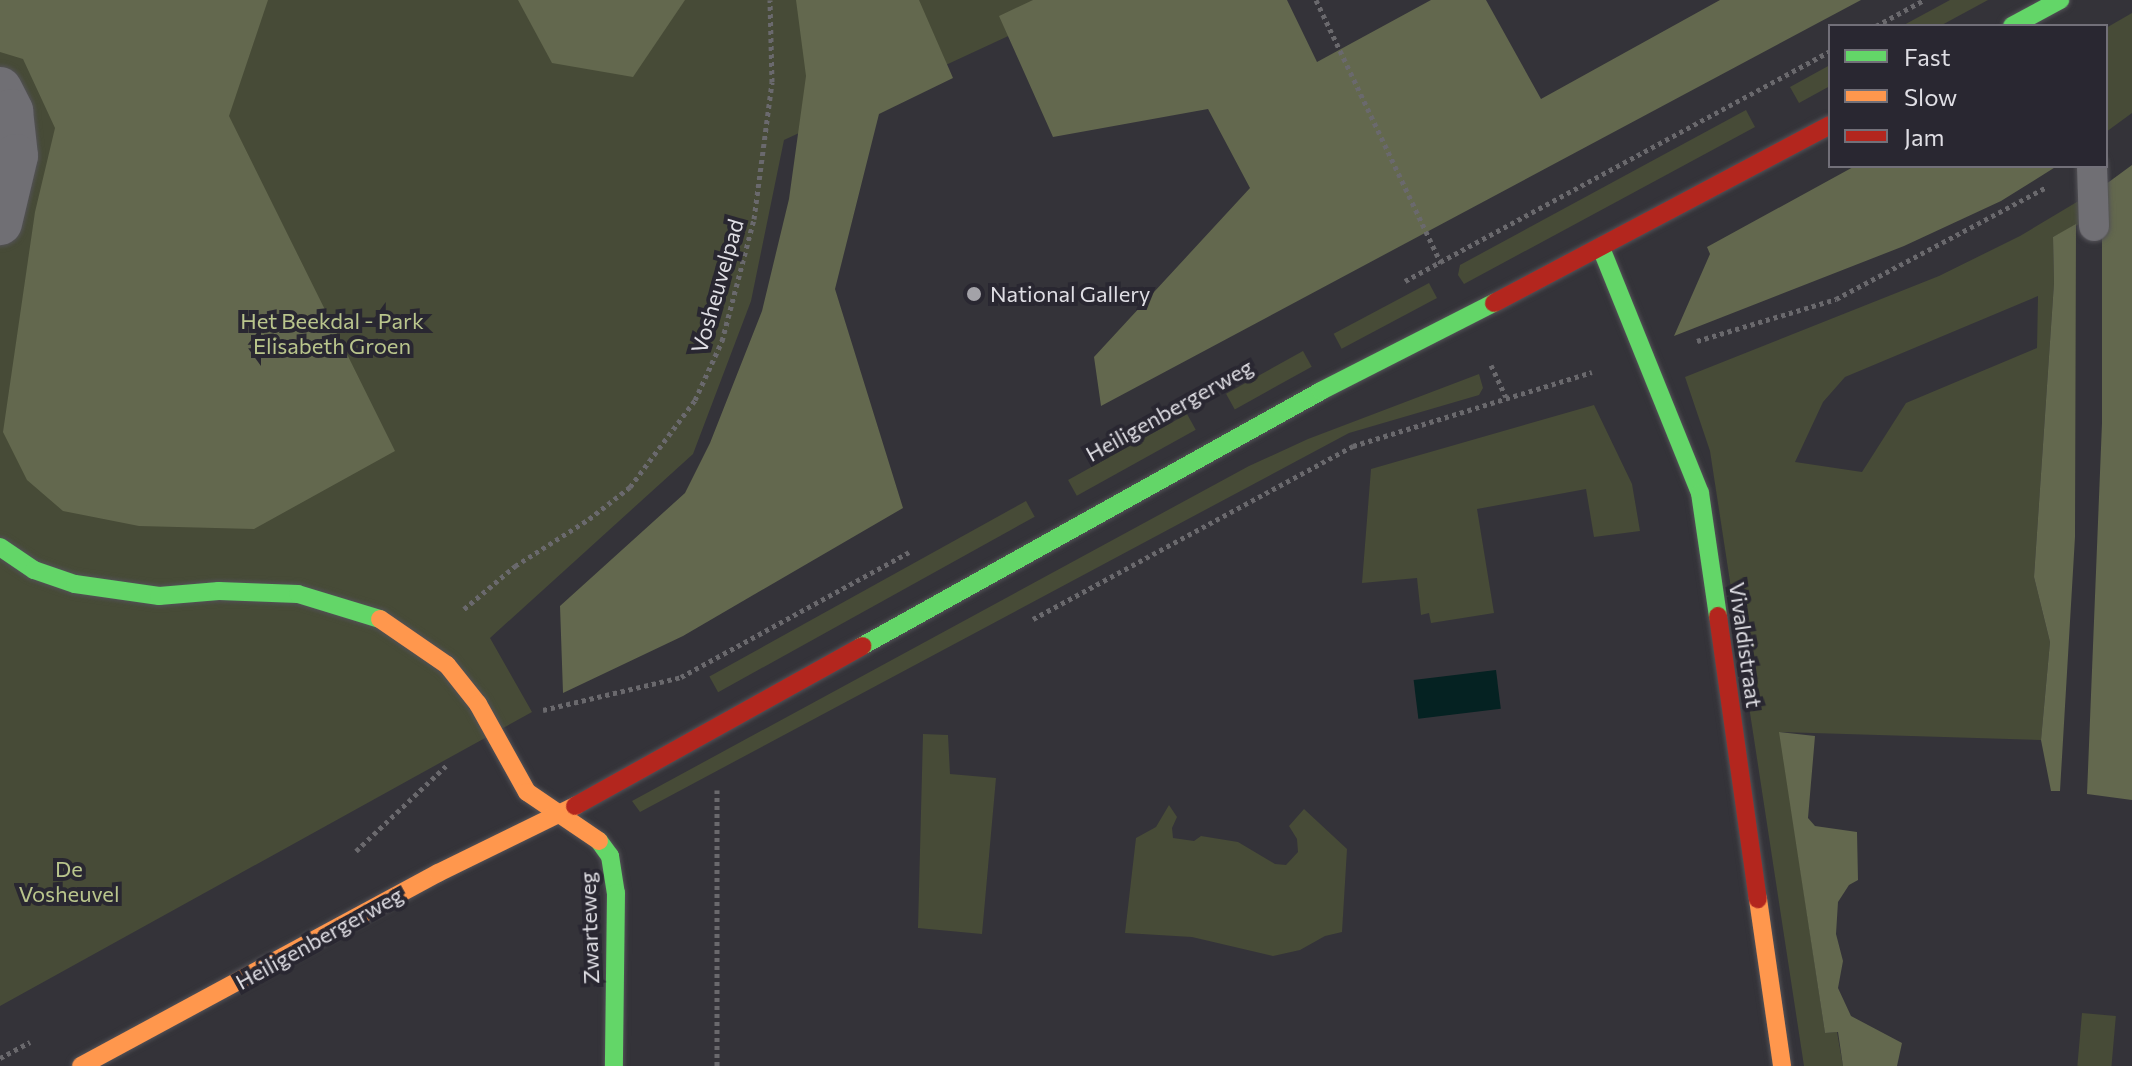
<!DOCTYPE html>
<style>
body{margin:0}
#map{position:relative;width:2132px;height:1066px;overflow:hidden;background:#343339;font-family:Commissioner,sans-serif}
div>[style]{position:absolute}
.green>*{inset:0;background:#474b37;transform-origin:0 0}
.forest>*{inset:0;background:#63684e}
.water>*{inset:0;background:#052222;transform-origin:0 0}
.path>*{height:5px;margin-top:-2.5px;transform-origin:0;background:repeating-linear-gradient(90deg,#6a696d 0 4px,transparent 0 8px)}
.roads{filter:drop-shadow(0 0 2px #535257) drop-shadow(0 0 2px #535257)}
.lane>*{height:30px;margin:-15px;padding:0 15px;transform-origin:15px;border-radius:15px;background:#706f74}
.street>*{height:44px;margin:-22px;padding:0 22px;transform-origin:22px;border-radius:22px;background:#706f74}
.fast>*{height:18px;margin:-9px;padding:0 9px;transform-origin:9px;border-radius:9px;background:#63d668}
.slow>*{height:18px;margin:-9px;padding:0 9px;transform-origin:9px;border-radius:9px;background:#ff974d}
.jam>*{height:18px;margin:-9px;padding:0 9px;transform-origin:9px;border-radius:9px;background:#b3261e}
.dots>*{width:22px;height:22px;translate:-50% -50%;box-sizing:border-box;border:4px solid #292731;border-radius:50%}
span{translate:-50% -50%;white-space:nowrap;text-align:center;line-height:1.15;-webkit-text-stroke:8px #292731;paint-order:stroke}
.street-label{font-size:22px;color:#dfdee4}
.poi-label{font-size:22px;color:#dfdee4}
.left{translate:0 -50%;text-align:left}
.park-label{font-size:22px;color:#b9c58c}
.legend{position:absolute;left:1828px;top:24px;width:280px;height:144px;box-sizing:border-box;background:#292731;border:2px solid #727079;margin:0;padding:10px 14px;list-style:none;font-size:24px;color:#dfdee4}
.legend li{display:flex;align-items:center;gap:16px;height:40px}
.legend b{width:40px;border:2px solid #727079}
</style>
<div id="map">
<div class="green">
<div style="clip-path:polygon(0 0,1086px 0,784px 140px,751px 301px,693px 454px,490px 638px,532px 712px,0 1006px)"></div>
<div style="clip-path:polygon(1950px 0,1988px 0,1940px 26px,1902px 26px)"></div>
<div style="clip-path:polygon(2132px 13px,2132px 113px,2106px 132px,2106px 28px)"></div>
<div style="clip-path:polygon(1830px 65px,1830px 86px,1799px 103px,1790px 87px)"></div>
<div style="clip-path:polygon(1746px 110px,1755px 127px,1464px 284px,1458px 275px,1460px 265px)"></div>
<div style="clip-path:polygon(evenodd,2102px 187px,2102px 213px,2053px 237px,2054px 283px,2034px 577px,2050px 642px,2041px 740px,1780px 732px,1825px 1033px,1837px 1032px,1843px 1066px,1804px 1066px,1710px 451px,1685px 377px,1939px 276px,2020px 236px,2102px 187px,2038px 296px,2037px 348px,1906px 403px,1862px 472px,1795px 462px,1823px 402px,1845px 377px,2038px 296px)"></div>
<div style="left:1429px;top:283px;width:17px;height:108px;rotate:62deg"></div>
<div style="left:1303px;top:351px;width:18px;height:88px;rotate:61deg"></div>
<div style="clip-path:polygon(1479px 374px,1483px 388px,1479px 395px,1349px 433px,640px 812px,632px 801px,1249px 466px,1308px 439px)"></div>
<div style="clip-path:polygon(1594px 405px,1632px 484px,1640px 531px,1594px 537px,1586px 489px,1477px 509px,1494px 613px,1431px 623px,1429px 613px,1421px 615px,1417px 578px,1362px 583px,1371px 469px)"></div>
<div style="left:1187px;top:414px;width:18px;height:136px;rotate:61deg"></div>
<div style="left:1026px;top:501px;width:18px;height:362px;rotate:61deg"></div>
<div style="clip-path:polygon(923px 734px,948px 735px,950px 774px,996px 778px,982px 934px,918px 928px)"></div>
<div style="clip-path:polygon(1169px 805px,1177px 817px,1172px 828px,1173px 838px,1194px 841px,1201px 836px,1238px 842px,1275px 864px,1286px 865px,1298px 852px,1297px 839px,1289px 826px,1304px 809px,1347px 849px,1342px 932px,1325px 936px,1300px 950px,1273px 956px,1192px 937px,1125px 933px,1136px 838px,1156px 827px)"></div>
<div style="left:2082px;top:1013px;width:34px;height:53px;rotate:5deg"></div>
</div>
<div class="forest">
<div style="clip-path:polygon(0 0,268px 0,229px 116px,395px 451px,254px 529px,139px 526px,63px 511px,27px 480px,3px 432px,35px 212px,55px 128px,23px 59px,0 52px)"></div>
<div style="clip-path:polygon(518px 0,685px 0,633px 77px,552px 63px)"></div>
<div style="clip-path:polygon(796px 0,919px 0,953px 78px,879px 114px,835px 289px,903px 508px,683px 636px,563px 693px,560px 606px,685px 493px,710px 443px,762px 311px,789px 199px,806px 76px)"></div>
<div style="clip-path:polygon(1033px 0,1287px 0,1317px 62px,1431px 0,1486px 0,1541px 99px,1720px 0,1861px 0,1101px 406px,1094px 357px,1250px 188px,1208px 109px,1053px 137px,999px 16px)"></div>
<div style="clip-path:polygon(2132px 165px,2132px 800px,2087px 794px,2102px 423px,2102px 187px)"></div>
<div style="clip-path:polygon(1855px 166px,2057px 166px,2001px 201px,1904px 246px,1674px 336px,1710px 254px,1707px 247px)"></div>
<div style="clip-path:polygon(2076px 224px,2075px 537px,2060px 791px,2051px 791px,2041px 740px,2050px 642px,2034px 577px,2054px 283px,2053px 237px)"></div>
<div style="clip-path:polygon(1779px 732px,1815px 736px,1808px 818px,1815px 826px,1857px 832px,1858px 880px,1849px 885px,1838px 902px,1836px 934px,1843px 961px,1838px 988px,1851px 1016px,1902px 1043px,1897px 1066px,1843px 1066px,1838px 1032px,1825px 1033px)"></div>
</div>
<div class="water">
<div style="left:1496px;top:670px;width:39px;height:83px;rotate:83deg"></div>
</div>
<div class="path">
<div style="left:1316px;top:0;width:291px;rotate:64.6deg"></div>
<div style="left:1876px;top:26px;width:55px;rotate:-28.4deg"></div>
<div style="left:1405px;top:281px;width:483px;rotate:-28.4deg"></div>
<div style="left:1697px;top:341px;width:145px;rotate:-16.8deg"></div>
<div style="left:1836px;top:299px;width:237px;rotate:-28deg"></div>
<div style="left:1491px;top:365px;width:35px;rotate:65deg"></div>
<div style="left:464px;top:609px;width:67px;rotate:-40.1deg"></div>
<div style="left:515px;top:566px;width:88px;rotate:-32.4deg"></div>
<div style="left:589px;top:519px;width:52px;rotate:-38deg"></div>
<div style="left:630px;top:487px;width:109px;rotate:-53.2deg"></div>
<div style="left:695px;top:400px;width:65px;rotate:-65.4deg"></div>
<div style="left:722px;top:341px;width:126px;rotate:-75.3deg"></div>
<div style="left:754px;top:219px;width:138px;rotate:-82.5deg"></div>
<div style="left:772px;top:82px;width:82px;rotate:-91.4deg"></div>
<div style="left:1033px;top:619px;width:364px;rotate:-28.4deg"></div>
<div style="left:1353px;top:446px;width:250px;rotate:-17.2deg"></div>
<div style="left:543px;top:710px;width:142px;rotate:-13.4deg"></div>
<div style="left:681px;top:677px;width:260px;rotate:-28.7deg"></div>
<div style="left:717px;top:790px;width:276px;rotate:90deg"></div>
<div style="left:356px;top:851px;width:127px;rotate:-43.4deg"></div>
<div style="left:0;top:1058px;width:34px;rotate:-28deg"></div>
</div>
<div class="roads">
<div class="lane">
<div style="left:2092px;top:166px;width:60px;rotate:88.1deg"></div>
</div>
<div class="street">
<div style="left:0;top:89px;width:25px;rotate:63deg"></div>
<div style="left:11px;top:111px;width:45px;rotate:83.7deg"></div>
<div style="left:16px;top:156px;width:69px;rotate:103.4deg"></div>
</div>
<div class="fast">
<div style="left:2012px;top:26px;width:55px;rotate:-28.4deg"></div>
<div style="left:1601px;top:248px;width:264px;rotate:68deg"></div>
<div style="left:1700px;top:493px;width:124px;rotate:81.7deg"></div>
<div style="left:0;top:547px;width:41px;rotate:34.1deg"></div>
<div style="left:34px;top:570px;width:43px;rotate:18.9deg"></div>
<div style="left:75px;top:584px;width:85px;rotate:8.1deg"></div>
<div style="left:159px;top:596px;width:60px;rotate:-4.8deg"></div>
<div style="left:219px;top:591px;width:79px;rotate:2.2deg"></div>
<div style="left:298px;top:594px;width:86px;rotate:17deg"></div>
<div style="left:862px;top:646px;width:525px;rotate:-29.05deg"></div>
<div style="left:1321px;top:391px;width:194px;rotate:-27deg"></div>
<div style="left:599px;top:841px;width:19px;rotate:54deg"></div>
<div style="left:610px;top:856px;width:37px;rotate:81deg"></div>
<div style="left:616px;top:893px;width:173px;rotate:90.7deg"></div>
</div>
<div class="slow">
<div style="left:380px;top:619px;width:81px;rotate:34.5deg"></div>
<div style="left:447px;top:665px;width:50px;rotate:51.5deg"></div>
<div style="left:478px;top:704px;width:101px;rotate:60.9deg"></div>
<div style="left:527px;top:792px;width:87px;rotate:34.2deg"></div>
<div style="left:1758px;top:899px;width:169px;rotate:81.8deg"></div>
<div style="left:81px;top:1066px;width:406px;rotate:-28.4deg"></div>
<div style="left:438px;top:873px;width:153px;rotate:-26.1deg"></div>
</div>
<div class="jam">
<div style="left:1494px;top:303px;width:380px;rotate:-27.9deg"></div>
<div style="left:1718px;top:616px;width:286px;rotate:82deg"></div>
<div style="left:575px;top:806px;width:329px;rotate:-29.1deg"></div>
</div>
</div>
<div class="dots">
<div style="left:974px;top:294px;background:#a3a2a8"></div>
</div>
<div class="street-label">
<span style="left:717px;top:286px;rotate:-74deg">Vosheuvelpad</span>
<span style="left:1169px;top:410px;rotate:-29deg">Heiligenbergerweg</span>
<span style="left:1746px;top:645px;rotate:82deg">Vivaldistraat</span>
<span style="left:589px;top:928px;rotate:-92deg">Zwarteweg</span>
<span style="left:319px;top:938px;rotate:-29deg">Heiligenbergerweg</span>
</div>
<div class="poi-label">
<span class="left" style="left:990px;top:294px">National Gallery</span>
</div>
<div class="park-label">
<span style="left:332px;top:333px">Het Beekdal - Park<br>Elisabeth Groen</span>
<span style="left:69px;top:881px">De<br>Vosheuvel</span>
</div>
<ul class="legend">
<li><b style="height:10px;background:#63d668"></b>Fast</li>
<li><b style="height:10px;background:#ff974d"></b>Slow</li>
<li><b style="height:10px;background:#b3261e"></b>Jam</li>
</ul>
</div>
